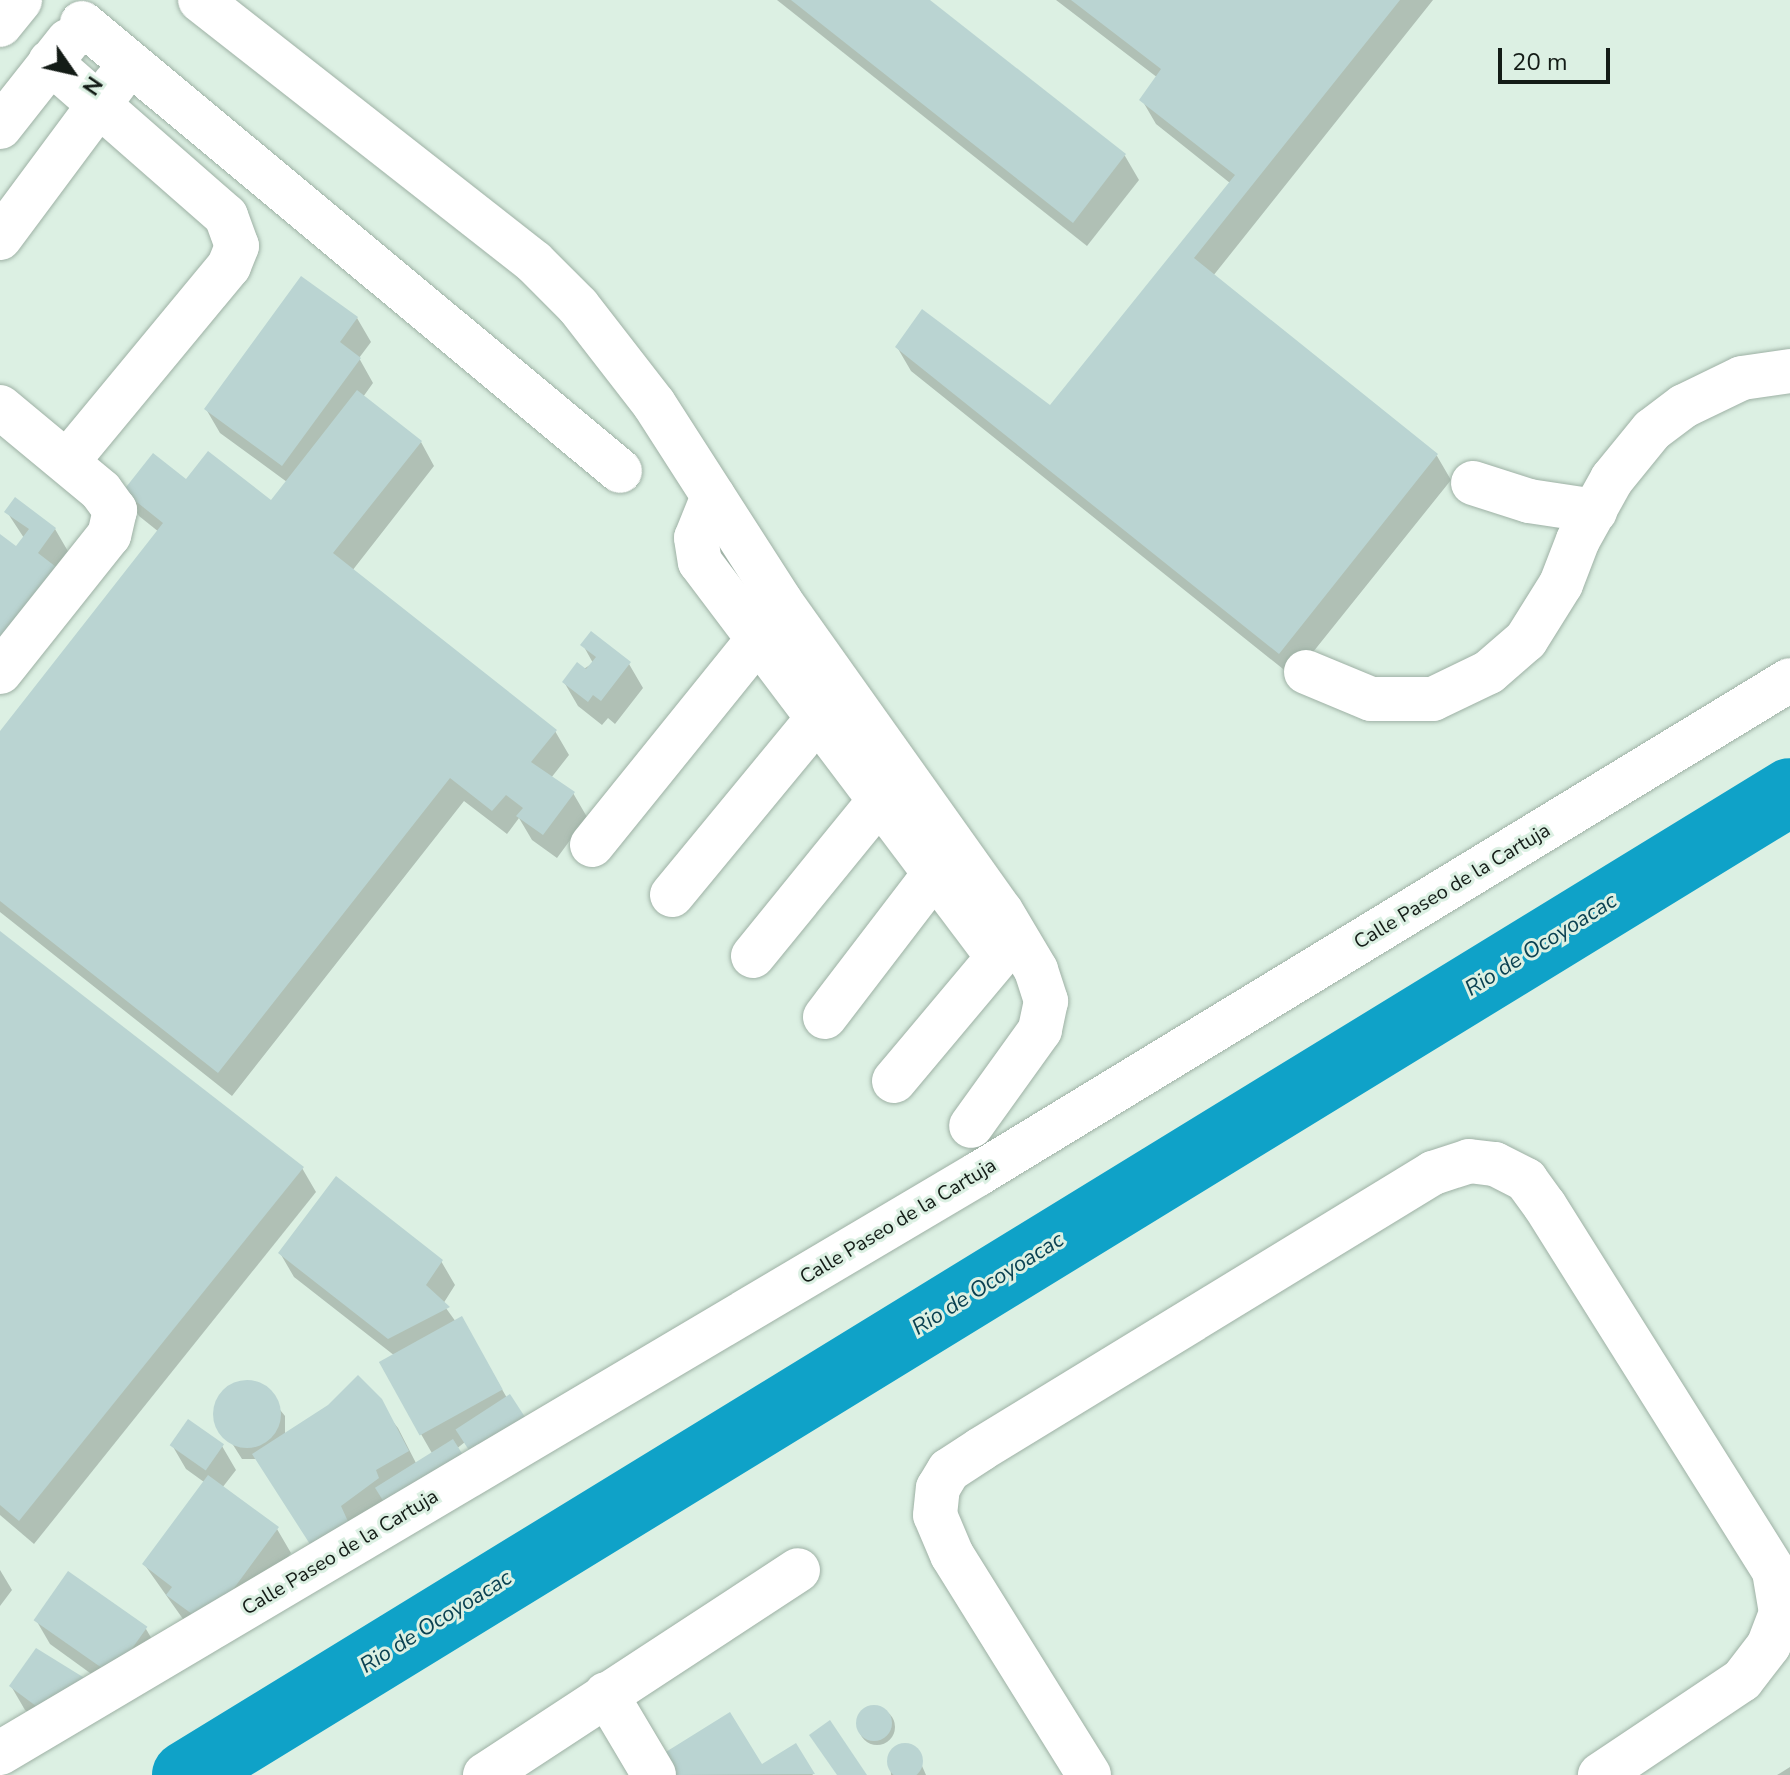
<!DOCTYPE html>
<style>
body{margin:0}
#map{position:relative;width:1790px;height:1775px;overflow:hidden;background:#dcf0e3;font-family:"Nunito Sans",sans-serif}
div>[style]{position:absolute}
.shadow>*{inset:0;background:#0003}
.round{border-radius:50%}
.river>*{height:68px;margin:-34px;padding:0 34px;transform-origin:34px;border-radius:34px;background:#0fa2c8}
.building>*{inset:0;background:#bad4d2;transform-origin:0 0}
.roads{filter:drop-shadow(0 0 2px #9eb1a5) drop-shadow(0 0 2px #9eb1a5)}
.minor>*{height:44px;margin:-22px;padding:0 22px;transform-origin:22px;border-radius:22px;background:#fff}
span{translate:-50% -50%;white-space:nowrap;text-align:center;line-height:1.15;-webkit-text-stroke:6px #dcf0e3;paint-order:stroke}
.street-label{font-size:20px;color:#141c17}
.water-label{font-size:22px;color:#0a4151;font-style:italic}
.north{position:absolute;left:32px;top:32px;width:80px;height:80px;-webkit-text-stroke:6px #dcf0e3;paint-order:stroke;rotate:124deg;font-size:22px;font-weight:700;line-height:32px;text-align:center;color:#141c17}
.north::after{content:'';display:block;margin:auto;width:28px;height:36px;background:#141c17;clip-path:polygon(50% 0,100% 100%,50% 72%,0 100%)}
.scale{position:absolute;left:1498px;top:48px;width:112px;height:36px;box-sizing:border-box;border:4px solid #141c17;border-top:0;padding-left:10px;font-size:24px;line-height:28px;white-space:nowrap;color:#141c17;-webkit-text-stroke:6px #dcf0e3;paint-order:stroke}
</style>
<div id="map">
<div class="shadow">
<div style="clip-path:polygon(777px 0,926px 0,1125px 156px,1139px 180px,1087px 246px)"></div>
<div style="clip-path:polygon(1056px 0,1433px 0,1213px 276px,1437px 456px,1451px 480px,1293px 677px,911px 371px,897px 347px,1051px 407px,1230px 183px,1156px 124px,1142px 100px,1158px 78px)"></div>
<div style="clip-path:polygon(357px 318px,371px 342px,359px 358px,373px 383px,363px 397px,421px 442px,434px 466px,352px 571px,555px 731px,569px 755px,551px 778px,573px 793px,587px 817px,557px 858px,532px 840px,519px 818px,507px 834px,464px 801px,232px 1096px,0 912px,0 734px,159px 532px,139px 516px,125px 492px,186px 482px,271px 503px,287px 482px,220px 433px,206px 409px)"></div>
<div style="clip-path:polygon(7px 512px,55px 529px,69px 553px,0 664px,0 536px,16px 549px,24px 538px)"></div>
<div style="clip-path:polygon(583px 645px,629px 664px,643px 688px,615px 724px,608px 718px,602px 725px,578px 706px,564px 682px,593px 663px)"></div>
<div style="clip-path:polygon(0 934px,302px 1168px,316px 1192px,34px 1544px,0 1515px)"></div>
<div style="clip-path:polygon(280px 1253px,441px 1261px,455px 1285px,443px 1304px,456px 1322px,461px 1318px,507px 1398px,465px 1442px,353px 1531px,257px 1459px,242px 1459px,216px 1418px,221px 1397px,238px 1384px,259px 1384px,285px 1416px,285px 1435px,330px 1407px,358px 1378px,398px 1428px,417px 1465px,433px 1455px,381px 1364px,395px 1356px,294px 1277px)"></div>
<div style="clip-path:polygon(172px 1445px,222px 1446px,236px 1470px,222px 1488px,277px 1529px,291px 1553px,221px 1648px,183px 1619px,144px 1564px,204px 1482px,186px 1469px)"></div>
<div style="clip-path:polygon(0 1570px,12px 1590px,0 1606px)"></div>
<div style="clip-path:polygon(36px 1620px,146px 1629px,160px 1653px,126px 1699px,50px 1644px)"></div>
<div style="clip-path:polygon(37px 1651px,55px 1732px,25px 1710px,11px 1686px)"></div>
<div class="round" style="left:859px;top:1709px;width:36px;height:36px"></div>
<div style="clip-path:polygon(795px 1746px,813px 1775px,675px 1775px,762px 1766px)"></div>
<div style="clip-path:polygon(898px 1748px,915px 1750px,926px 1775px,891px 1775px,890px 1756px)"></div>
<div style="clip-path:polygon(1790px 1767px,1790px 1775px,1777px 1775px)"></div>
</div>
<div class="river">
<div style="left:186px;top:1775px;width:1881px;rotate:-31.5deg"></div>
</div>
<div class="building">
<div style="clip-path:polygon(791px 0,930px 0,1126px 154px,1073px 223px)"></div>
<div style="clip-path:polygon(1071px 0,1400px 0,1194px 258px,1438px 454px,1279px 654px,895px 347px,922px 309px,1050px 405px,1235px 175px,1139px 100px,1161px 69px)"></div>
<div style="clip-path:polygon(301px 276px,358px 317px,340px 342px,361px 358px,282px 466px,204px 409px)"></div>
<div style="clip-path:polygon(357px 390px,422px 441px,333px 553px,557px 730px,531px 762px,575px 792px,543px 835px,516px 816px,523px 808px,506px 795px,492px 811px,450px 778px,218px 1073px,0 901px,0 731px,163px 523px,123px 491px,153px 453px,186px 479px,208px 451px,271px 500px)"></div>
<div style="clip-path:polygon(15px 497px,56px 528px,38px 553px,69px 577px,0 653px,0 534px,16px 546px,29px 529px,4px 512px)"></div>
<div style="clip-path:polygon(591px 631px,631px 662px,601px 701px,593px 695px,588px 702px,562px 682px,577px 662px,586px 669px,596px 657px,580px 645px)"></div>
<div style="clip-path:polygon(0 931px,304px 1167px,19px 1521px,0 1505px)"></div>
<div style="clip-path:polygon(336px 1176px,443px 1260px,426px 1285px,450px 1307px,388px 1339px,278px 1253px)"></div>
<div style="left:462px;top:1316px;width:84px;height:95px;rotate:61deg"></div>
<div style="clip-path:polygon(358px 1375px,382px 1399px,409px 1451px,376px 1470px,379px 1478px,341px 1506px,351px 1528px,315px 1552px,252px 1454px,328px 1405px)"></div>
<div class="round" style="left:213px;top:1380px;width:68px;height:68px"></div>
<div style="left:510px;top:1394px;width:35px;height:65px;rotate:57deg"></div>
<div style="left:188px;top:1419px;width:44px;height:32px;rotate:35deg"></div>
<div style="left:453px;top:1439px;width:26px;height:92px;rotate:58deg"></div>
<div style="clip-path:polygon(208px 1475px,279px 1527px,207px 1625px,166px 1595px,172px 1587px,142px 1564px)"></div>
<div style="left:68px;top:1571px;width:97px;height:60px;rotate:35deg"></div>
<div style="clip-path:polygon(36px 1648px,91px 1682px,40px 1709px,9px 1686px)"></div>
<div class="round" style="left:856px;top:1705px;width:36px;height:36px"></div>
<div style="clip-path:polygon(730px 1712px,762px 1764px,796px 1743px,815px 1774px,673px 1775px,661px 1755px)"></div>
<div style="clip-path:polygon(830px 1720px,867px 1775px,837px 1775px,809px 1735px)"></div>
<div class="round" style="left:887px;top:1743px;width:36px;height:36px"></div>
</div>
<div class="roads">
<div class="minor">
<div style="left:200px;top:0;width:424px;rotate:38.1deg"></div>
<div style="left:534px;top:262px;width:62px;rotate:45deg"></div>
<div style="left:578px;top:306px;width:124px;rotate:52.2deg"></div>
<div style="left:654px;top:404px;width:235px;rotate:57.3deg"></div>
<div style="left:781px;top:602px;width:379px;rotate:54.6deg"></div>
<div style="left:1001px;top:911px;width:69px;rotate:59.3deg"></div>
<div style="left:1036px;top:970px;width:33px;rotate:72deg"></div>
<div style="left:1046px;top:1001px;width:30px;rotate:102deg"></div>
<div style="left:1040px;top:1030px;width:118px;rotate:125.7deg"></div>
<div style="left:82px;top:23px;width:700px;rotate:39.78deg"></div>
<div style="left:0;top:25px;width:32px;rotate:-51deg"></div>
<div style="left:50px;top:62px;width:234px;rotate:41.2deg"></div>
<div style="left:226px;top:216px;width:32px;rotate:70deg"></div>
<div style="left:237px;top:246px;width:22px;rotate:112deg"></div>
<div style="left:229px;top:266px;width:254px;rotate:129.6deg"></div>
<div style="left:0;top:127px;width:110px;rotate:-51.7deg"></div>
<div style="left:0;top:238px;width:193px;rotate:-53.4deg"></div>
<div style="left:0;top:407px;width:131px;rotate:39.7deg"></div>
<div style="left:101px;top:491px;width:24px;rotate:54deg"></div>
<div style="left:115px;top:510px;width:26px;rotate:103deg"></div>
<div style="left:109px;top:535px;width:175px;rotate:128.5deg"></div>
<div style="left:1473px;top:483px;width:59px;rotate:17.8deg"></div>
<div style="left:1529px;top:501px;width:67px;rotate:8.6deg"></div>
<div style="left:713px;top:496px;width:45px;rotate:112deg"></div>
<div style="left:696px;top:538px;width:24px;rotate:81deg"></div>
<div style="left:700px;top:562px;width:492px;rotate:53deg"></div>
<div style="left:1306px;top:672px;width:70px;rotate:22.6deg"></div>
<div style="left:1371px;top:699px;width:62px"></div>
<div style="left:1433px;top:699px;width:62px;rotate:-25.7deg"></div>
<div style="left:1489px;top:672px;width:49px;rotate:-40.9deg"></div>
<div style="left:1526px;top:640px;width:66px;rotate:-58deg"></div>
<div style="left:1561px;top:584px;width:47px;rotate:-68.9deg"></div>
<div style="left:1578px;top:540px;width:70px;rotate:-60.9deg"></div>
<div style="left:1612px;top:479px;width:63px;rotate:-50.8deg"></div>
<div style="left:1652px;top:430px;width:40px;rotate:-37deg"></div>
<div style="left:1684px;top:406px;width:64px;rotate:-25.8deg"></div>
<div style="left:1742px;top:378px;width:49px;rotate:-8.3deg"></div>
<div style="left:592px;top:845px;width:265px;rotate:-51.1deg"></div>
<div style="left:672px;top:895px;width:229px;rotate:-50.5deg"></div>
<div style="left:753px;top:956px;width:201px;rotate:-50.9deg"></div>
<div style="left:825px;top:1017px;width:181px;rotate:-52.6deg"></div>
<div style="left:894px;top:1081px;width:162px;rotate:-50deg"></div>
<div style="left:606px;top:1694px;width:94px;rotate:59.3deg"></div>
<div style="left:0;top:1753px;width:1137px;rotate:-30.63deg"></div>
<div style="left:978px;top:1174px;width:950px;rotate:-31.32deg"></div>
<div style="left:485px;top:1775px;width:374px;rotate:-33.2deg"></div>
<div style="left:1089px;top:1775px;width:259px;rotate:-121.9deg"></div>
<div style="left:952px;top:1555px;width:43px;rotate:-113deg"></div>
<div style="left:935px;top:1515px;width:27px;rotate:-84deg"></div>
<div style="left:938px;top:1488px;width:21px;rotate:-59deg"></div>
<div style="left:949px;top:1470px;width:38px;rotate:-33deg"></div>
<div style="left:981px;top:1449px;width:530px;rotate:-31.41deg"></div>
<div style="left:1433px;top:1173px;width:38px;rotate:-18deg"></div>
<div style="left:1469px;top:1161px;width:26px;rotate:7deg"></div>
<div style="left:1495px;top:1164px;width:35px;rotate:27deg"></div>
<div style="left:1526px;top:1180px;width:32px;rotate:54deg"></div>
<div style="left:1545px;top:1206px;width:431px;rotate:57.9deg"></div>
<div style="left:1774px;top:1571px;width:43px;rotate:80.5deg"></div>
<div style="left:1781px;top:1613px;width:34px;rotate:111deg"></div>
<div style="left:1769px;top:1645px;width:44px;rotate:127.6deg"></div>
<div style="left:1742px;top:1680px;width:171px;rotate:146.2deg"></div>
</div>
</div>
<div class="street-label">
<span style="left:1452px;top:886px;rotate:-31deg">Calle Paseo de la Cartuja</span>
<span style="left:898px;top:1221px;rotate:-31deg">Calle Paseo de la Cartuja</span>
<span style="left:340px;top:1552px;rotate:-31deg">Calle Paseo de la Cartuja</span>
</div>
<div class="water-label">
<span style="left:1541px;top:945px;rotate:-32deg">Rio de Ocoyoacac</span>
<span style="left:988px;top:1284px;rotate:-32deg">Rio de Ocoyoacac</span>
<span style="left:436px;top:1622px;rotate:-32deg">Rio de Ocoyoacac</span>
</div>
<div class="north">N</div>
<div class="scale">20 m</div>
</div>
